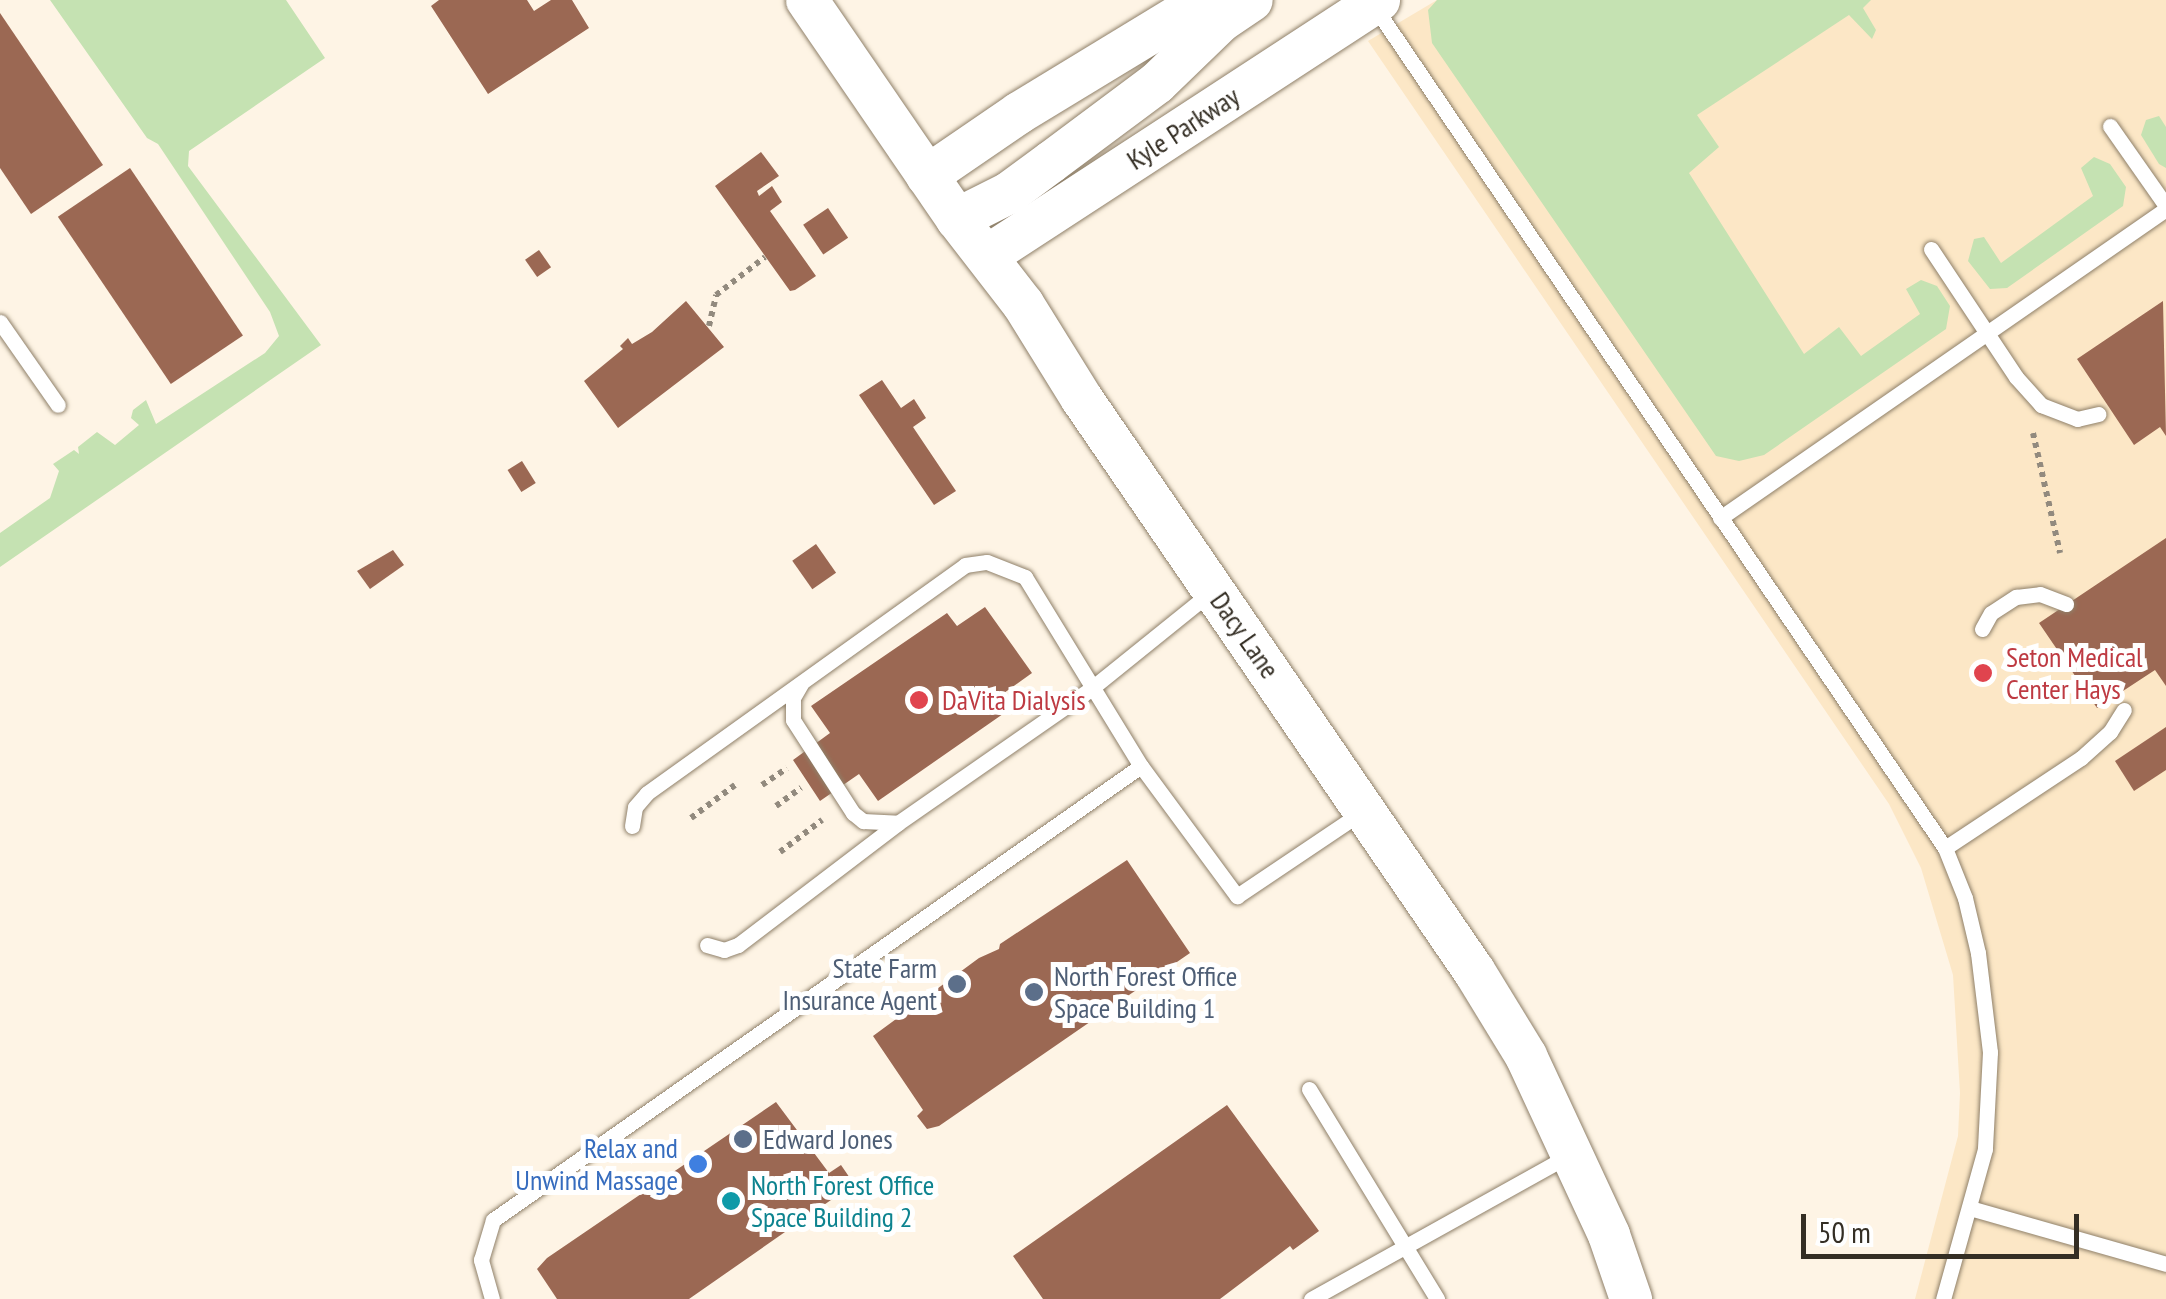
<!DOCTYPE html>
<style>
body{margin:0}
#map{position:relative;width:2166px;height:1299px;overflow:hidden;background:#fef4e5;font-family:"PT Sans Narrow",sans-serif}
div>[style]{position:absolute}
.built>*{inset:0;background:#fce7c6}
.green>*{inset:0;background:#c5e2b2}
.building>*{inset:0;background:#9b6853;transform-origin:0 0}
.path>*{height:6px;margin-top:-3px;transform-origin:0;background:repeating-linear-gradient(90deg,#928a7e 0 5px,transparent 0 10px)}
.roads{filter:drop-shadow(0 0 2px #8f8069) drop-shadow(0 0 2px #8f8069)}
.lane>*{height:15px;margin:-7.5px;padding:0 7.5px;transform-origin:7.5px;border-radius:7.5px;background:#fff}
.secondary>*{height:42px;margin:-21px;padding:0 21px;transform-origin:21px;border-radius:21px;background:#fff}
.dots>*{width:28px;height:28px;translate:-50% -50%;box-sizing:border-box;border:5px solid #fff;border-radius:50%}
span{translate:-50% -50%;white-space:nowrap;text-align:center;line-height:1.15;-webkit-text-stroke:10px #fff;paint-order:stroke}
.street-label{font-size:28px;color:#342e24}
.health-label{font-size:28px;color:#be3a42}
.left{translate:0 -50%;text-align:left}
.service-label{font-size:28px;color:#4e5e75}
.right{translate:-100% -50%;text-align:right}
.shop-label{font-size:28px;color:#366cbe}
.culture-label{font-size:28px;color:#0d838f}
.scale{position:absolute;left:1801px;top:1214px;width:278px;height:45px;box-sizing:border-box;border:5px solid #342e24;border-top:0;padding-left:12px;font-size:30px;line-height:35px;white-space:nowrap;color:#342e24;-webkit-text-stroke:8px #fff;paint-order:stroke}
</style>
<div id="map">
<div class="built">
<div style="clip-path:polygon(1437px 0,2166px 0,2166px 1299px,1915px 1299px,1958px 1136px,1960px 1093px,1953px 975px,1921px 868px,1889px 804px,1368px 41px)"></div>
</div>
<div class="green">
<div style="clip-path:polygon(50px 0,286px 0,325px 58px,189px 151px,188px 166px,321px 345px,0 567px,0 533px,50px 498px,59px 471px,53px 464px,74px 450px,79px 454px,78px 447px,97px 432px,115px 445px,139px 425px,131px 418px,133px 410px,146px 400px,156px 424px,265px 353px,279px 336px,270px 312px,158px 144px,147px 138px)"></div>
<div style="clip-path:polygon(1437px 0,1871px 0,1863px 8px,1876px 30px,1872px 39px,1849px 15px,1697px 115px,1719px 147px,1689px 173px,1804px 354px,1839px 327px,1861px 356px,1920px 314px,1906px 289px,1921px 280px,1937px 286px,1950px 306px,1946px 329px,1764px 455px,1739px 461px,1716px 456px,1432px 43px,1428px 10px)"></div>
<div style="clip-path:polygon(2159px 116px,2166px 127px,2166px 168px,2159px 164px,2141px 135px,2146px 120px)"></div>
<div style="clip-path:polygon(2094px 157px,2110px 164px,2126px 187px,2123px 206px,2007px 288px,1990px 289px,1968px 261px,1974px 239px,1984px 237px,2001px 263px,2093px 196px,2081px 168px)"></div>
</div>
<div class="building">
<div style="clip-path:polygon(439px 0,527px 0,534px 11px,551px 0,572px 0,589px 28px,488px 94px,431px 6px)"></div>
<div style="clip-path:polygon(0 13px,103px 165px,31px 214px,0 168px)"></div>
<div style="clip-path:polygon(761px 152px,779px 176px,757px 191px,759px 196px,772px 186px,782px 202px,770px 211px,816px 276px,795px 290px,790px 291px,715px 186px)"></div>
<div style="left:130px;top:168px;width:202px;height:87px;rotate:56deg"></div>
<div style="left:828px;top:208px;width:36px;height:30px;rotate:56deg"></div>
<div style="left:539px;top:250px;width:21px;height:17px;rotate:55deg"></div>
<div style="clip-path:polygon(686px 301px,724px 347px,618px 428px,584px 381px,623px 349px,620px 346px,628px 338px,632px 344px,652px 332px)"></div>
<div style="clip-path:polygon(2163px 301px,2166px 436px,2160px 427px,2134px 445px,2077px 359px)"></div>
<div style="clip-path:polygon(882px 380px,901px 408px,914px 399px,926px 418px,913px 427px,956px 491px,934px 505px,859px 395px)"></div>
<div style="left:522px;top:461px;width:26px;height:17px;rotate:58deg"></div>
<div style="clip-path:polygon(2166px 538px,2166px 686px,2155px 670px,2097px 708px,2039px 623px)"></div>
<div style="left:816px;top:544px;width:35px;height:29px;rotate:55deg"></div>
<div style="clip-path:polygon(393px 550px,404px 565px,370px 589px,357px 571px)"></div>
<div style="clip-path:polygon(985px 607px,1032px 673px,1004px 693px,1013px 707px,878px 801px,859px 774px,820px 801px,793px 760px,830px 733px,811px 706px,947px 613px,957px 626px)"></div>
<div style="clip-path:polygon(2166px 727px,2166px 770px,2134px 791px,2115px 761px)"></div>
<div style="clip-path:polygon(1127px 860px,1190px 953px,939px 1126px,927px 1129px,917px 1116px,923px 1110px,873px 1036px,979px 958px,999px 949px,1000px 944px)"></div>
<div style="clip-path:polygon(776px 1102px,829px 1173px,841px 1165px,854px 1184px,689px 1299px,557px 1299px,537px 1269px,547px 1258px)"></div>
<div style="clip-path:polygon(1227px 1105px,1319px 1231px,1293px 1250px,1290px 1246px,1220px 1299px,1043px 1299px,1013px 1256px)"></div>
</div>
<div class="path">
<div style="left:709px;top:326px;width:32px;rotate:-77deg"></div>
<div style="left:716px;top:295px;width:62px;rotate:-37.8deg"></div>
<div style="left:2033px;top:433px;width:123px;rotate:77.3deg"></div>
<div style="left:762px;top:785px;width:30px;rotate:-34deg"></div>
<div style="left:776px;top:806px;width:31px;rotate:-36deg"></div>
<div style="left:691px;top:818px;width:55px;rotate:-36.9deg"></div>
<div style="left:780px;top:852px;width:53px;rotate:-37.3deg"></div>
</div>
<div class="roads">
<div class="lane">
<div style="left:1374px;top:6px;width:1017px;rotate:55.86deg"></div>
<div style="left:1945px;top:848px;width:54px;rotate:68.2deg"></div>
<div style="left:1965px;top:898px;width:57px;rotate:76.7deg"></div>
<div style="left:1978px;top:953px;width:100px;rotate:83.1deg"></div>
<div style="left:1990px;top:1052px;width:97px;rotate:93deg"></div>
<div style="left:1985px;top:1149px;width:156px;rotate:105.6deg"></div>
<div style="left:2110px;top:126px;width:98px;rotate:55deg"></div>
<div style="left:1931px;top:249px;width:154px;rotate:56.4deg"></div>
<div style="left:2016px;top:377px;width:38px;rotate:48deg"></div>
<div style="left:2041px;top:405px;width:39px;rotate:21deg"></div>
<div style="left:2077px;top:419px;width:22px;rotate:-13deg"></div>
<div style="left:0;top:322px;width:101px;rotate:55.1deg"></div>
<div style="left:1720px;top:518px;width:543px;rotate:-34.72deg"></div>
<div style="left:1982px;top:629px;width:18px;rotate:-61deg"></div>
<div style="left:1991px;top:613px;width:30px;rotate:-33deg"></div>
<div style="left:2016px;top:597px;width:24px;rotate:-7deg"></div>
<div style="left:2040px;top:594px;width:28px;rotate:21deg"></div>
<div style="left:801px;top:684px;width:16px;rotate:120deg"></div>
<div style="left:793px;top:698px;width:22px;rotate:90deg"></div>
<div style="left:793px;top:720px;width:111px;rotate:57.2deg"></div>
<div style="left:853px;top:813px;width:13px;rotate:39deg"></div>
<div style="left:863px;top:821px;width:35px;rotate:3deg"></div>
<div style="left:632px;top:826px;width:19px;rotate:-81deg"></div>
<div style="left:635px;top:807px;width:18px;rotate:-49deg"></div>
<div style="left:647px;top:793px;width:391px;rotate:-35.6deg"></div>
<div style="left:965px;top:565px;width:22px;rotate:-8deg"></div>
<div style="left:987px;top:562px;width:41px;rotate:21.5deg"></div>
<div style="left:1025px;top:577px;width:222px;rotate:58.5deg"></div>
<div style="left:1945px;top:848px;width:163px;rotate:-33.5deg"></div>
<div style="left:2081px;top:758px;width:39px;rotate:-42deg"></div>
<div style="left:2110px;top:732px;width:26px;rotate:-58deg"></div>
<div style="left:707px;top:945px;width:18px;rotate:16deg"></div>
<div style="left:724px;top:950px;width:15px;rotate:-20deg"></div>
<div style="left:738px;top:945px;width:201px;rotate:-37.3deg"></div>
<div style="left:898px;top:823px;width:236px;rotate:-34.8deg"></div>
<div style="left:1092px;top:688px;width:153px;rotate:-38.9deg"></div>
<div style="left:1309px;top:1089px;width:246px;rotate:58.6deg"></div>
<div style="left:1970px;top:1208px;width:204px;rotate:15.9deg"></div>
<div style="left:492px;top:1299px;width:41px;rotate:-105.8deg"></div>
<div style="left:481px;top:1260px;width:42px;rotate:-73.3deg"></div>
<div style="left:493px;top:1220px;width:791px;rotate:-35.02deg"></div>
<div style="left:1141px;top:766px;width:162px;rotate:53.6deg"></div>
<div style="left:1237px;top:896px;width:151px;rotate:-33.9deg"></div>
<div style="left:1311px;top:1299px;width:294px;rotate:-29.1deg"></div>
</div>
<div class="secondary">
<div style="left:807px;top:0;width:265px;rotate:55.6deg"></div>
<div style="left:957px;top:219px;width:108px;rotate:52.2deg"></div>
<div style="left:1023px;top:304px;width:112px;rotate:58.2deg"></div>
<div style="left:1082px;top:399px;width:693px;rotate:55.58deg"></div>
<div style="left:1474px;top:971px;width:100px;rotate:58.5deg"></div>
<div style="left:1526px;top:1056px;width:197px;rotate:65.1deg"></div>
<div style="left:1609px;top:1235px;width:68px;rotate:71deg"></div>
<div style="left:927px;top:176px;width:112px;rotate:-34.4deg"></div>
<div style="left:1019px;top:113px;width:218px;rotate:-31.3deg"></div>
<div style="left:957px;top:219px;width:58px;rotate:-26.6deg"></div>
<div style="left:1009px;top:193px;width:52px;rotate:-36.4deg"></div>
<div style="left:1051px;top:162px;width:132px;rotate:-36.7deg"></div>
<div style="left:1157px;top:83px;width:89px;rotate:-44.1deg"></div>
<div style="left:1221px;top:21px;width:37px;rotate:-34deg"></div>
<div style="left:987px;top:256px;width:468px;rotate:-33.1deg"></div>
</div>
</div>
<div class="dots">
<div style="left:1983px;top:673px;background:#e0444e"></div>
<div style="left:919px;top:700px;background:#e0444e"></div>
<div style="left:957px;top:984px;background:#5c6f8a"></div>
<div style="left:1034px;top:992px;background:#5c6f8a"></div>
<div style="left:743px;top:1139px;background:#5c6f8a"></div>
<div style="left:698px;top:1164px;background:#3f7fe0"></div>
<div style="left:731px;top:1201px;background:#0f9aa8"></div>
</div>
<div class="street-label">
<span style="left:1183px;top:128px;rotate:-33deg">Kyle Parkway</span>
<span style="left:1245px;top:635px;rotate:55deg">Dacy Lane</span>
</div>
<div class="health-label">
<span class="left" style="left:2006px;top:673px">Seton Medical<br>Center Hays</span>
<span class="left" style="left:942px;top:700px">DaVita Dialysis</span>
</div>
<div class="service-label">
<span class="right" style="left:937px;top:984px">State Farm<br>Insurance Agent</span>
<span class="left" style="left:1054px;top:992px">North Forest Office<br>Space Building 1</span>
<span class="left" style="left:763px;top:1139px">Edward Jones</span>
</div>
<div class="shop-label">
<span class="right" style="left:678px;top:1164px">Relax and<br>Unwind Massage</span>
</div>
<div class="culture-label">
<span class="left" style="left:751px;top:1201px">North Forest Office<br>Space Building 2</span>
</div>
<div class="scale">50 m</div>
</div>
